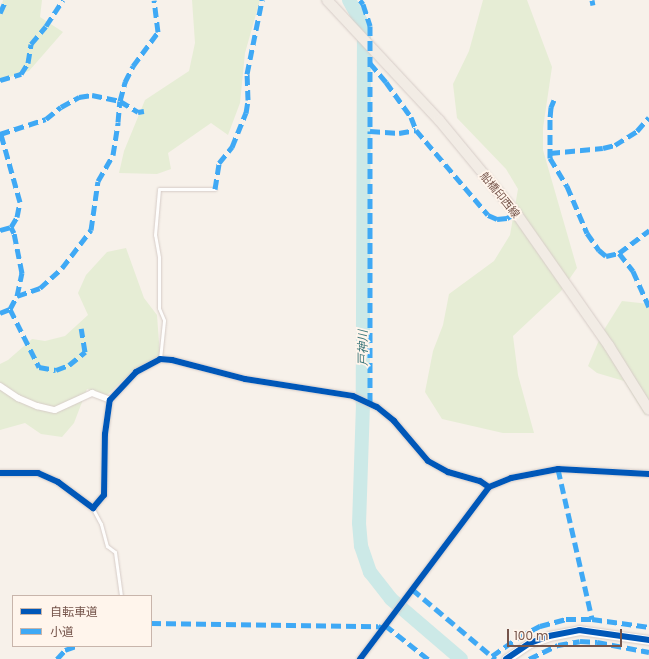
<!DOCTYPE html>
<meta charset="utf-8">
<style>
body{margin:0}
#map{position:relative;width:649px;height:659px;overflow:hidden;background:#f7f1ea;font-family:Poppins,"Noto Sans JP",sans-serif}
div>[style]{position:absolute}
.green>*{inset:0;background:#e6edd5}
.river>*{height:14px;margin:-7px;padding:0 7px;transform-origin:7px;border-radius:7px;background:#cce9e7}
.roads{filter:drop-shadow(0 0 1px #d6ccc7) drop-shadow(0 0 1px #d6ccc7)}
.lane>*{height:3px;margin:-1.5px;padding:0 1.5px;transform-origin:1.5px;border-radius:1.5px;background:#fefdfc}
.street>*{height:6px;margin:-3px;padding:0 3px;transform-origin:3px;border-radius:3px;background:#fefdfc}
.secondary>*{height:9px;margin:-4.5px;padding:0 4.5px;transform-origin:4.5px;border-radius:4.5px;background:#fefdfc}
.primary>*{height:10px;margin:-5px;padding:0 5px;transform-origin:5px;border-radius:5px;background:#f2ece5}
.quiet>*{height:5px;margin-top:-2.5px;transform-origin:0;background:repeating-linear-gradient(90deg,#3fa9f5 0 10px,transparent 0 15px)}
.cycleway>*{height:6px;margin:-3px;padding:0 3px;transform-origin:3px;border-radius:3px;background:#0057b8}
span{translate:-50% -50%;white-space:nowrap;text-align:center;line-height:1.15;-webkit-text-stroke:3.5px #fff5ec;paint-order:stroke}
.street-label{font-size:11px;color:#75544a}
.water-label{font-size:12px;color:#3e787b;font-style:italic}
.legend{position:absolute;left:12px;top:595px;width:140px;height:52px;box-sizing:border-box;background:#fff5ec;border:1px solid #c8b5ab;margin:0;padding:5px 7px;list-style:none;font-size:12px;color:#75544a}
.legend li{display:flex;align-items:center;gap:8px;height:20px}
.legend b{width:20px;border:1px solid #c8b5ab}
.scale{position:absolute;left:507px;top:629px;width:115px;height:18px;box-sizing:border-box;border:2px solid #75544a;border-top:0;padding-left:5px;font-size:12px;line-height:14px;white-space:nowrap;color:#75544a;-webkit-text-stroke:3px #fff5ec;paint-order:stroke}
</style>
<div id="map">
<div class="green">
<div style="clip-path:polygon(3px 0,42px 0,40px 17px,63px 32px,29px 71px,0 80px,0 14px)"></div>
<div style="clip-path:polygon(192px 0,260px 0,245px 53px,240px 103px,228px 135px,211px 123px,168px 153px,171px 169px,157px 174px,119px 173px,124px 151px,145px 100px,189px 71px,195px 43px)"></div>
<div style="clip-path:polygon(483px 0,527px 0,552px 67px,543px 128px,543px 150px,577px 268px,561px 291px,513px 336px,518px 375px,534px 433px,503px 433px,442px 419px,425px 392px,433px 351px,443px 325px,449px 294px,494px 261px,510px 235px,518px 189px,506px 169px,457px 118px,453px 84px,469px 51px)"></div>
<div style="clip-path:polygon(126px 248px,144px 298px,157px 315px,160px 356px,131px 373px,107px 395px,87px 389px,74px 423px,62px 437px,41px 434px,25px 423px,0 430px,0 364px,8px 360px,32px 339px,45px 341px,65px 336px,88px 315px,78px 293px,86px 275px,107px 252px)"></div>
<div style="clip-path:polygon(622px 301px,649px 304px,649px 413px,645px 415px,624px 381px,597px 373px,588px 366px,602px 333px)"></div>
</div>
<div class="river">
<div style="left:349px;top:0;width:31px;rotate:61deg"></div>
<div style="left:364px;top:27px;width:377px;rotate:90.2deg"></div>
<div style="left:363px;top:404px;width:119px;rotate:91.9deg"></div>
<div style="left:359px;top:523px;width:23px;rotate:85deg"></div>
<div style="left:361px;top:546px;width:28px;rotate:71deg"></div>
<div style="left:370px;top:572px;width:34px;rotate:52deg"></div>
<div style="left:391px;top:599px;width:92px;rotate:40.6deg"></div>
</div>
<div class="roads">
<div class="lane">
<div style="left:160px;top:359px;width:39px;rotate:-84deg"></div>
<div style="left:164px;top:320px;width:13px;rotate:-113deg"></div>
<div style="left:159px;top:308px;width:51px;rotate:-90deg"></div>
<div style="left:159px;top:257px;width:22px;rotate:-100deg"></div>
<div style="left:155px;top:235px;width:46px;rotate:-85deg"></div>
<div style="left:159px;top:189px;width:56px"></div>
<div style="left:93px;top:509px;width:17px;rotate:62deg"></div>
<div style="left:101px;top:524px;width:23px;rotate:75deg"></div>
<div style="left:107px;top:546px;width:10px;rotate:37deg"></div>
<div style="left:115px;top:552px;width:44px;rotate:82.2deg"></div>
</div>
<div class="street">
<div style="left:0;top:386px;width:22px;rotate:34deg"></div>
<div style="left:18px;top:398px;width:21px;rotate:23deg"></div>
<div style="left:37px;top:406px;width:18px;rotate:13deg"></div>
<div style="left:55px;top:410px;width:41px;rotate:-24.7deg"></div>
<div style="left:92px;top:393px;width:19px;rotate:21deg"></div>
<div style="left:0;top:473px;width:38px"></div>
<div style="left:38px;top:473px;width:22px;rotate:24deg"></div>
<div style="left:58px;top:482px;width:44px;rotate:36.6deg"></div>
<div style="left:93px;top:508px;width:17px;rotate:-50deg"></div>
<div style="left:104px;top:495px;width:61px;rotate:-89.1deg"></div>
<div style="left:105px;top:434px;width:34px;rotate:-82deg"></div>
<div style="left:110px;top:400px;width:38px;rotate:-47deg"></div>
<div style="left:136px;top:372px;width:27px;rotate:-28deg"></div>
<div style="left:160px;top:359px;width:12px;rotate:5deg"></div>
<div style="left:172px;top:360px;width:75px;rotate:14.6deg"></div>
<div style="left:245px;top:379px;width:109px;rotate:8.9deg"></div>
<div style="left:353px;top:396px;width:26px;rotate:25deg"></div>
<div style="left:377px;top:407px;width:22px;rotate:39deg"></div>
<div style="left:394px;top:421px;width:52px;rotate:49.6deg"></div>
<div style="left:428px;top:461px;width:23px;rotate:29deg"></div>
<div style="left:448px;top:472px;width:33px;rotate:16deg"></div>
<div style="left:480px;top:481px;width:11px;rotate:34deg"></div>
<div style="left:360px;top:659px;width:215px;rotate:-53.1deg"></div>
<div style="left:489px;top:487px;width:24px;rotate:-22deg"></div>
<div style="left:511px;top:478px;width:48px;rotate:-10.8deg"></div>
<div style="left:558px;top:469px;width:91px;rotate:3.1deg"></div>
</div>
<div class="secondary">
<div style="left:506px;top:659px;width:29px;rotate:-34deg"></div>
<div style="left:530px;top:643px;width:20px;rotate:-20deg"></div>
<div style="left:549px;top:636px;width:31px;rotate:-11deg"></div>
<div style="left:579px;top:630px;width:71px;rotate:8.1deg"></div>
</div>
<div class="primary">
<div style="left:327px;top:0;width:164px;rotate:47deg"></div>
<div style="left:439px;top:120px;width:121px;rotate:50.4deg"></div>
<div style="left:516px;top:213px;width:162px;rotate:55deg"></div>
<div style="left:609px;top:346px;width:75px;rotate:58deg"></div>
</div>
</div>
<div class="quiet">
<div style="left:360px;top:0;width:5px;rotate:53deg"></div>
<div style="left:363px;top:4px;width:23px;rotate:72deg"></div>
<div style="left:370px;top:26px;width:105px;rotate:90deg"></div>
<div style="left:592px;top:0;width:5px;rotate:79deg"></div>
<div style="left:0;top:13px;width:14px;rotate:-65deg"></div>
<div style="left:370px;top:63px;width:25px;rotate:50deg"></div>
<div style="left:386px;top:82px;width:43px;rotate:54.5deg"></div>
<div style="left:411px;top:117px;width:14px;rotate:69deg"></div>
<div style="left:0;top:80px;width:22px;rotate:-16deg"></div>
<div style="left:21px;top:74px;width:13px;rotate:-58deg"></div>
<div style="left:28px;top:63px;width:19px;rotate:-81deg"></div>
<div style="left:31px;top:44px;width:23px;rotate:-50deg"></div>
<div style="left:46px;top:26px;width:31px;rotate:-57deg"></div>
<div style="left:554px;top:100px;width:8px;rotate:113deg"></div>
<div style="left:551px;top:107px;width:12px;rotate:95deg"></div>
<div style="left:550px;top:119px;width:39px;rotate:90deg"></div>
<div style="left:550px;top:158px;width:33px;rotate:59deg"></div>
<div style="left:567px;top:186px;width:51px;rotate:66.9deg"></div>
<div style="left:587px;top:233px;width:21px;rotate:55deg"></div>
<div style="left:599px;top:250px;width:9px;rotate:41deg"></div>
<div style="left:606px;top:256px;width:13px;rotate:-13deg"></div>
<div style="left:619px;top:253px;width:38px;rotate:-37deg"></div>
<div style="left:0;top:134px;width:48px;rotate:-18.1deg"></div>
<div style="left:46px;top:119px;width:19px;rotate:-39deg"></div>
<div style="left:61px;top:107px;width:21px;rotate:-29deg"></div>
<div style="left:79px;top:97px;width:13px;rotate:-9deg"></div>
<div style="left:92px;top:95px;width:29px;rotate:12deg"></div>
<div style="left:120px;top:101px;width:21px;rotate:31deg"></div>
<div style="left:138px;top:112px;width:6px;rotate:-9deg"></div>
<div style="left:550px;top:153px;width:53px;rotate:-5.4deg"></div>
<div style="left:603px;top:148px;width:12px;rotate:-14deg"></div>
<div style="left:615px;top:145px;width:26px;rotate:-32deg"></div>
<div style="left:637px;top:131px;width:18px;rotate:-49deg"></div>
<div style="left:215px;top:189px;width:26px;rotate:-81deg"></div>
<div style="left:219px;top:163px;width:21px;rotate:-51deg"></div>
<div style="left:232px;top:147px;width:37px;rotate:-68deg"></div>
<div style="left:246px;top:113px;width:13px;rotate:-81deg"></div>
<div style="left:248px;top:100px;width:26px;rotate:-92deg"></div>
<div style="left:247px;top:74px;width:76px;rotate:-78.5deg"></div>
<div style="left:0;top:230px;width:11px;rotate:-15deg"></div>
<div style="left:11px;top:227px;width:12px;rotate:-59deg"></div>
<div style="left:17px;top:217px;width:15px;rotate:-79deg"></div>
<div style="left:20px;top:202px;width:74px;rotate:-105.7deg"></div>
<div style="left:619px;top:253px;width:23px;rotate:52deg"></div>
<div style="left:633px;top:271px;width:39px;rotate:66deg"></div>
<div style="left:17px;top:296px;width:24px;rotate:-19deg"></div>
<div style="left:40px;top:288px;width:30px;rotate:-42deg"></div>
<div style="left:62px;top:268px;width:48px;rotate:-52.7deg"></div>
<div style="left:91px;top:230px;width:49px;rotate:-81.9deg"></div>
<div style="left:98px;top:181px;width:30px;rotate:-60deg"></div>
<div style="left:113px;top:155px;width:33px;rotate:-81deg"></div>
<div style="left:118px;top:122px;width:21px;rotate:-85deg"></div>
<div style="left:120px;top:101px;width:20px;rotate:-75deg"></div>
<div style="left:125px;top:82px;width:18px;rotate:-63deg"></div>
<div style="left:133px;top:66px;width:42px;rotate:-53.7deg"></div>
<div style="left:158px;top:32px;width:32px;rotate:-97deg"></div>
<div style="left:10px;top:309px;width:65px;rotate:63.4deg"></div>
<div style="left:39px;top:367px;width:17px;rotate:10deg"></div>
<div style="left:56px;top:370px;width:14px;rotate:-21deg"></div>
<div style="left:69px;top:365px;width:21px;rotate:-39deg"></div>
<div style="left:85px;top:352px;width:24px;rotate:-99deg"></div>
<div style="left:0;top:313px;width:11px;rotate:-22deg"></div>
<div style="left:10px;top:309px;width:15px;rotate:-62deg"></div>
<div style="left:17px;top:296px;width:24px;rotate:-78deg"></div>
<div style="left:22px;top:273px;width:41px;rotate:-101.3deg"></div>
<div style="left:14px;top:233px;width:7px;rotate:-117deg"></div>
<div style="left:370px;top:403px;width:272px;rotate:-90deg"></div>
<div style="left:370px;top:131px;width:29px;rotate:4deg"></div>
<div style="left:399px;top:133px;width:17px;rotate:-10deg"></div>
<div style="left:416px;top:130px;width:111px;rotate:49.7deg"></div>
<div style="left:488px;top:215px;width:10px;rotate:24deg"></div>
<div style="left:497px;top:219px;width:10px;rotate:-6deg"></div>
<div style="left:507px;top:218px;width:10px;rotate:-29deg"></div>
<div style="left:558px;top:469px;width:154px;rotate:77.2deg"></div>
<div style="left:412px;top:589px;width:109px;rotate:40.1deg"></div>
<div style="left:151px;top:623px;width:227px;rotate:0.8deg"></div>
<div style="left:378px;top:626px;width:5px;rotate:22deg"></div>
<div style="left:385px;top:625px;width:55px;rotate:38.3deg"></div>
<div style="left:492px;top:656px;width:33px;rotate:-35deg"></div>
<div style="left:519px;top:637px;width:24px;rotate:-28deg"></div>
<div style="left:540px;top:626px;width:27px;rotate:-15deg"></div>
<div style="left:566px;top:619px;width:26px"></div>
<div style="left:592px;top:619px;width:58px;rotate:8deg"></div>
<div style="left:57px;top:659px;width:12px;rotate:-48deg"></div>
<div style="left:65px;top:650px;width:12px;rotate:-20deg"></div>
<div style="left:529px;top:659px;width:32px;rotate:-26deg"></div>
<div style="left:558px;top:645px;width:22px;rotate:-10deg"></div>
<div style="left:580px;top:641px;width:17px;rotate:3deg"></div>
<div style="left:597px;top:642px;width:53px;rotate:10.9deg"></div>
</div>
<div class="cycleway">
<div style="left:0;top:473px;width:38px"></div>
<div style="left:38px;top:473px;width:22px;rotate:24deg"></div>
<div style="left:58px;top:482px;width:44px;rotate:36.6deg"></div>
<div style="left:93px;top:508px;width:17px;rotate:-50deg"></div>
<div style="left:104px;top:495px;width:61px;rotate:-89.1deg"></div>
<div style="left:105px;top:434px;width:34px;rotate:-82deg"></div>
<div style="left:110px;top:400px;width:38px;rotate:-47deg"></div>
<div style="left:136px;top:372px;width:27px;rotate:-28deg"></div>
<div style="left:160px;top:359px;width:12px;rotate:5deg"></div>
<div style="left:172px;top:360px;width:75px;rotate:14.6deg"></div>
<div style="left:245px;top:379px;width:109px;rotate:8.9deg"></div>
<div style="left:353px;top:396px;width:26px;rotate:25deg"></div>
<div style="left:377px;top:407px;width:22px;rotate:39deg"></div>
<div style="left:394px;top:421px;width:52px;rotate:49.6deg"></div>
<div style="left:428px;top:461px;width:23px;rotate:29deg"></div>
<div style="left:448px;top:472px;width:33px;rotate:16deg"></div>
<div style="left:480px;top:481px;width:11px;rotate:34deg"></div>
<div style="left:360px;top:659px;width:215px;rotate:-53.1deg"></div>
<div style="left:489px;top:487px;width:24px;rotate:-22deg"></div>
<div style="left:511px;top:478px;width:48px;rotate:-10.8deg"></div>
<div style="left:558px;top:469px;width:91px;rotate:3.1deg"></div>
<div style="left:506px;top:659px;width:29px;rotate:-34deg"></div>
<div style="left:530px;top:643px;width:20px;rotate:-20deg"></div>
<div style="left:549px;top:636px;width:31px;rotate:-11deg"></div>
<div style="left:579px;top:630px;width:71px;rotate:8.1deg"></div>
</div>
<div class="street-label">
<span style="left:500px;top:195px;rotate:51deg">船橋印西線</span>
</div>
<div class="water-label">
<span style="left:363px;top:348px;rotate:-90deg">戸神川</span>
</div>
<ul class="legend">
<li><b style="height:5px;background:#0057b8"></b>自転車道</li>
<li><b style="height:5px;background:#3fa9f5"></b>小道</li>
</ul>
<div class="scale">100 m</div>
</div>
